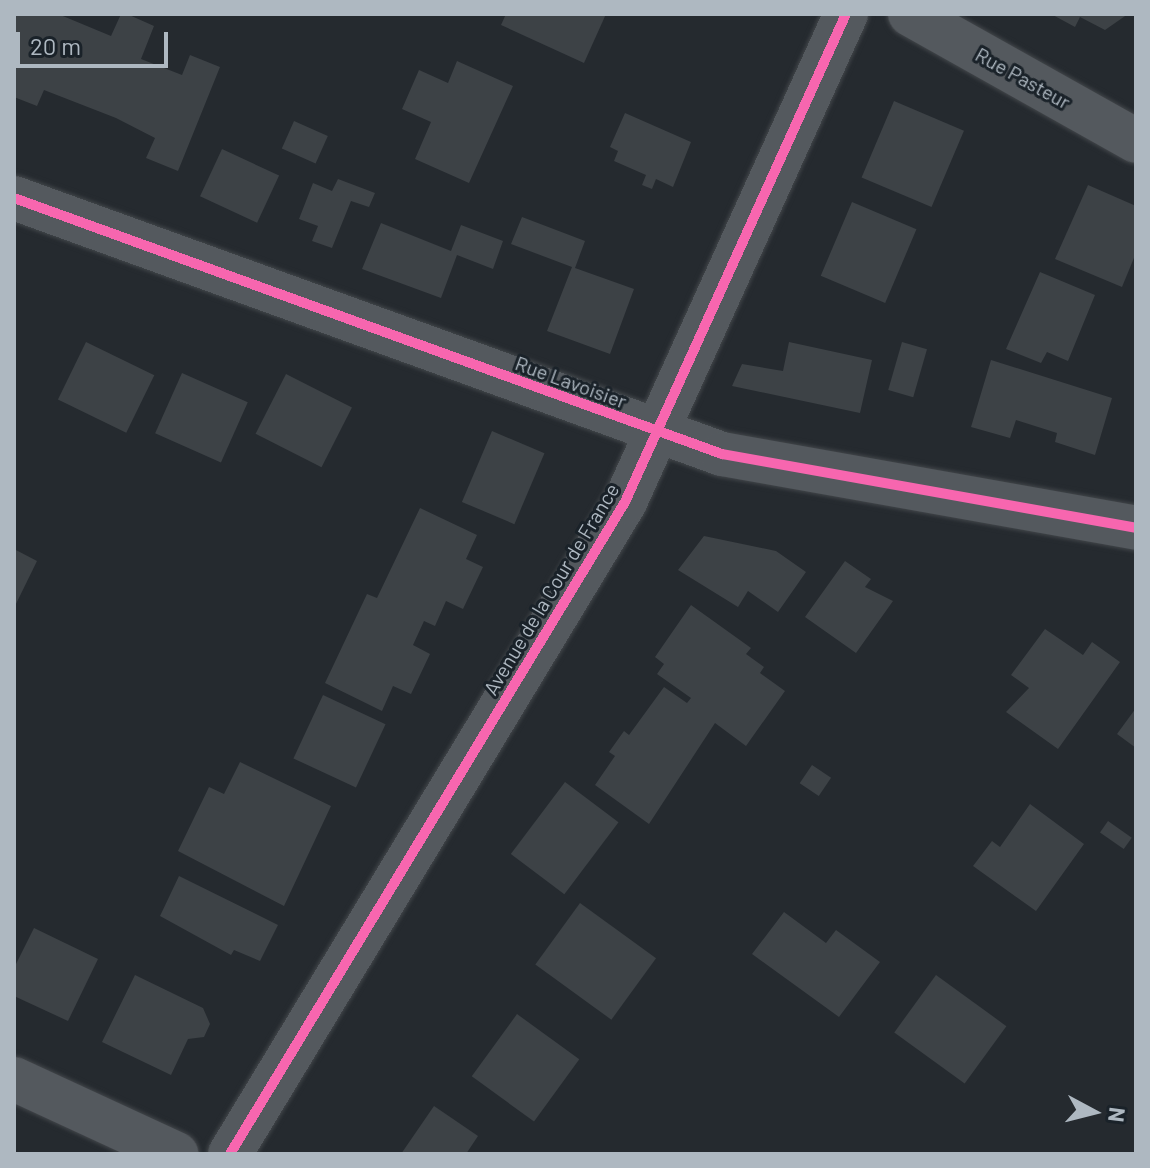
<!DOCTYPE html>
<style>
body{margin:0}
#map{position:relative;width:1150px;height:1168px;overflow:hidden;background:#252a2f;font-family:Barlow,sans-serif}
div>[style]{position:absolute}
.building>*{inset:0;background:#3d4246;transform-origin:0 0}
.roads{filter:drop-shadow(0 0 2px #42464a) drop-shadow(0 0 2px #42464a)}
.minor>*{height:44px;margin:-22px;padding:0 22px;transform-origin:22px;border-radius:22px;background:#54595e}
.cycleway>*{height:10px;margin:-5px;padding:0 5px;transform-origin:5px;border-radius:5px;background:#f766af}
span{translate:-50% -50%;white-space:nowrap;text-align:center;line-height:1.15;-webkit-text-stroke:6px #1a2229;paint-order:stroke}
.street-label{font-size:20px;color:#aeb8c1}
.frame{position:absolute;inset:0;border:16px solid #aeb8c1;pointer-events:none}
.north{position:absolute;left:1054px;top:1072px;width:80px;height:80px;-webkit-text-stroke:6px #1a2229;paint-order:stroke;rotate:97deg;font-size:22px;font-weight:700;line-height:32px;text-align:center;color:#aeb8c1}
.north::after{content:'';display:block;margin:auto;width:28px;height:36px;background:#aeb8c1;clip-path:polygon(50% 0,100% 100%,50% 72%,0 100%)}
.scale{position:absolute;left:16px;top:32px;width:152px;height:36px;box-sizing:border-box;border:4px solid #aeb8c1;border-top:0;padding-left:10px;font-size:24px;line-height:28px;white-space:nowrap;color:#aeb8c1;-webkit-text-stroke:6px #1a2229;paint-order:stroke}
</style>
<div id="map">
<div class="building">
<div style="clip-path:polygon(14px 14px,58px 14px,111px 36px,121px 14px,127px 14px,154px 26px,141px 59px,182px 75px,190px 55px,220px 67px,178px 171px,146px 158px,155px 138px,116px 118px,44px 90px,37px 106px,14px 97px)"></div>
<div style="clip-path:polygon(506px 14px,606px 14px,584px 63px,501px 25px)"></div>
<div style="clip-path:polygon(1051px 14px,1128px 14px,1105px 30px,1080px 17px,1075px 27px)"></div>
<div style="clip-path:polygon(457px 61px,513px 86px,469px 183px,415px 159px,431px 122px,402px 109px,419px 70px,448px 83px)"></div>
<div style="left:894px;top:101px;width:76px;height:83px;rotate:23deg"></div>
<div style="clip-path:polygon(625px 113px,691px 142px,673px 187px,656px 179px,652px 189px,642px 185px,646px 175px,614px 161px,618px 151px,610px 147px)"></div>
<div style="left:294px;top:121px;width:37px;height:30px;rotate:24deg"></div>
<div style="left:222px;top:149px;width:63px;height:52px;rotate:25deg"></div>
<div style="clip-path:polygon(338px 179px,375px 193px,369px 207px,351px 201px,332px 248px,312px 241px,318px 226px,299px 219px,313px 183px,332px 191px)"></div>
<div style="clip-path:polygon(1088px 185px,1136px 206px,1136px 253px,1122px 287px,1055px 259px)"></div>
<div style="left:852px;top:202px;width:70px;height:80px;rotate:23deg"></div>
<div style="clip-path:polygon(522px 217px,585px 241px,575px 268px,634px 289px,610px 354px,547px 331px,572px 267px,511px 244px)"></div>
<div style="clip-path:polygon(381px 223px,451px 251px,461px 225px,503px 241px,493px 269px,457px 255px,441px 298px,362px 269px)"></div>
<div style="clip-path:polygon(1040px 272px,1095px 295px,1068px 361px,1047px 352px,1041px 363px,1006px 349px)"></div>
<div style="left:86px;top:342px;width:76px;height:64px;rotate:26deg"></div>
<div style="clip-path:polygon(789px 342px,872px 360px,860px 413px,732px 386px,742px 364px,783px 371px)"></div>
<div style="left:902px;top:342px;width:26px;height:50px;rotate:16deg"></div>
<div style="clip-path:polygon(991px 360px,1112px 398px,1095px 455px,1055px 442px,1057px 433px,1016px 420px,1010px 438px,971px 427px)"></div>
<div style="left:182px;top:373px;width:72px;height:66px;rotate:24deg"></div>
<div style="left:286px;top:374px;width:74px;height:67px;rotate:27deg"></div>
<div style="left:492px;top:431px;width:57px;height:77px;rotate:23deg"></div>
<div style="clip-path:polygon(420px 508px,477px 535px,466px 559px,483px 567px,463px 609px,446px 601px,435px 626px,424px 621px,413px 645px,430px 654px,411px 694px,393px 686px,382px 711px,325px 683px,367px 594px,377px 598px)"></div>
<div style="clip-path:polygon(704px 536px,776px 551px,806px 572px,778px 612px,748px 591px,738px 607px,678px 570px)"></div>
<div style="clip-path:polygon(14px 549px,37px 561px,14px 608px)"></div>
<div style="clip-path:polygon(845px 561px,871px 579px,865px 587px,893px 601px,856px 653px,805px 617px)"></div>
<div style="clip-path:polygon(691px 605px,751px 648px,746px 654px,764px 667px,760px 673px,785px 691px,746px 746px,715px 723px,649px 824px,595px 785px,615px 756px,609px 752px,624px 731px,629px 735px,664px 687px,687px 703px,691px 698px,657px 674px,664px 664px,655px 657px)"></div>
<div style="clip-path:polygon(1045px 629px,1083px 655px,1092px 642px,1120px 662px,1058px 749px,1006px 712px,1029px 688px,1011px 675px)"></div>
<div style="left:323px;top:695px;width:69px;height:70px;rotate:25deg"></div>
<div style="clip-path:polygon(1136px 708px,1136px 748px,1117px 734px)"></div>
<div style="clip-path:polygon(240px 762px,331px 806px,284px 906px,178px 851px,209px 787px,224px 794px)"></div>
<div style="left:812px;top:765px;width:23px;height:22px;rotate:34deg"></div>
<div style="left:565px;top:782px;width:67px;height:90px;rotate:37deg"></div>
<div style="clip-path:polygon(1030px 804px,1084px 844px,1036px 911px,973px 866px,992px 841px,1000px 847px)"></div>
<div style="left:1108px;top:821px;width:29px;height:14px;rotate:35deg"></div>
<div style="clip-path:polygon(179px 876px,278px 925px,260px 961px,234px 950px,231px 955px,160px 916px)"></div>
<div style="left:580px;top:903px;width:94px;height:76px;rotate:36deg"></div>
<div style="clip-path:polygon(784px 912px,826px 943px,836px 930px,880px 962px,839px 1017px,752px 954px)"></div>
<div style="clip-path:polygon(34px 928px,98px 959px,68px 1021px,14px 996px,14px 968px)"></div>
<div style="clip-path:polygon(135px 975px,203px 1008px,210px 1024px,204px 1037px,188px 1039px,171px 1075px,102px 1042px)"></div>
<div style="left:936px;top:975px;width:87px;height:71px;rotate:36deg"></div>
<div style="left:517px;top:1014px;width:77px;height:77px;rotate:36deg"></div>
<div style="clip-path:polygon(434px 1106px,478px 1136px,466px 1154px,401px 1154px)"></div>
</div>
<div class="roads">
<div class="minor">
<div style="left:910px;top:14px;width:259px;rotate:29.3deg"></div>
<div style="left:14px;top:198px;width:753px;rotate:19.88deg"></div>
<div style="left:722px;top:454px;width:421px;rotate:10.1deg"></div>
<div style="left:14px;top:1079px;width:179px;rotate:24.8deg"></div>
<div style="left:230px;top:1154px;width:762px;rotate:-58.79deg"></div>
<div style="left:625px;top:502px;width:536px;rotate:-65.64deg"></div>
</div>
</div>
<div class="cycleway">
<div style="left:14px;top:198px;width:753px;rotate:19.88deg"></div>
<div style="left:722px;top:454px;width:421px;rotate:10.1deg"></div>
<div style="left:230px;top:1154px;width:762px;rotate:-58.79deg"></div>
<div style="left:625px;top:502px;width:536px;rotate:-65.64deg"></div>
</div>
<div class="street-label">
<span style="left:1023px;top:78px;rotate:29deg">Rue Pasteur</span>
<span style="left:571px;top:382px;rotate:20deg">Rue Lavoisier</span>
<span style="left:551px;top:589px;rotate:-59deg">Avenue de la Cour de France</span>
</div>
<div class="frame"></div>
<div class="north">N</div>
<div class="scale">20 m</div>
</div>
